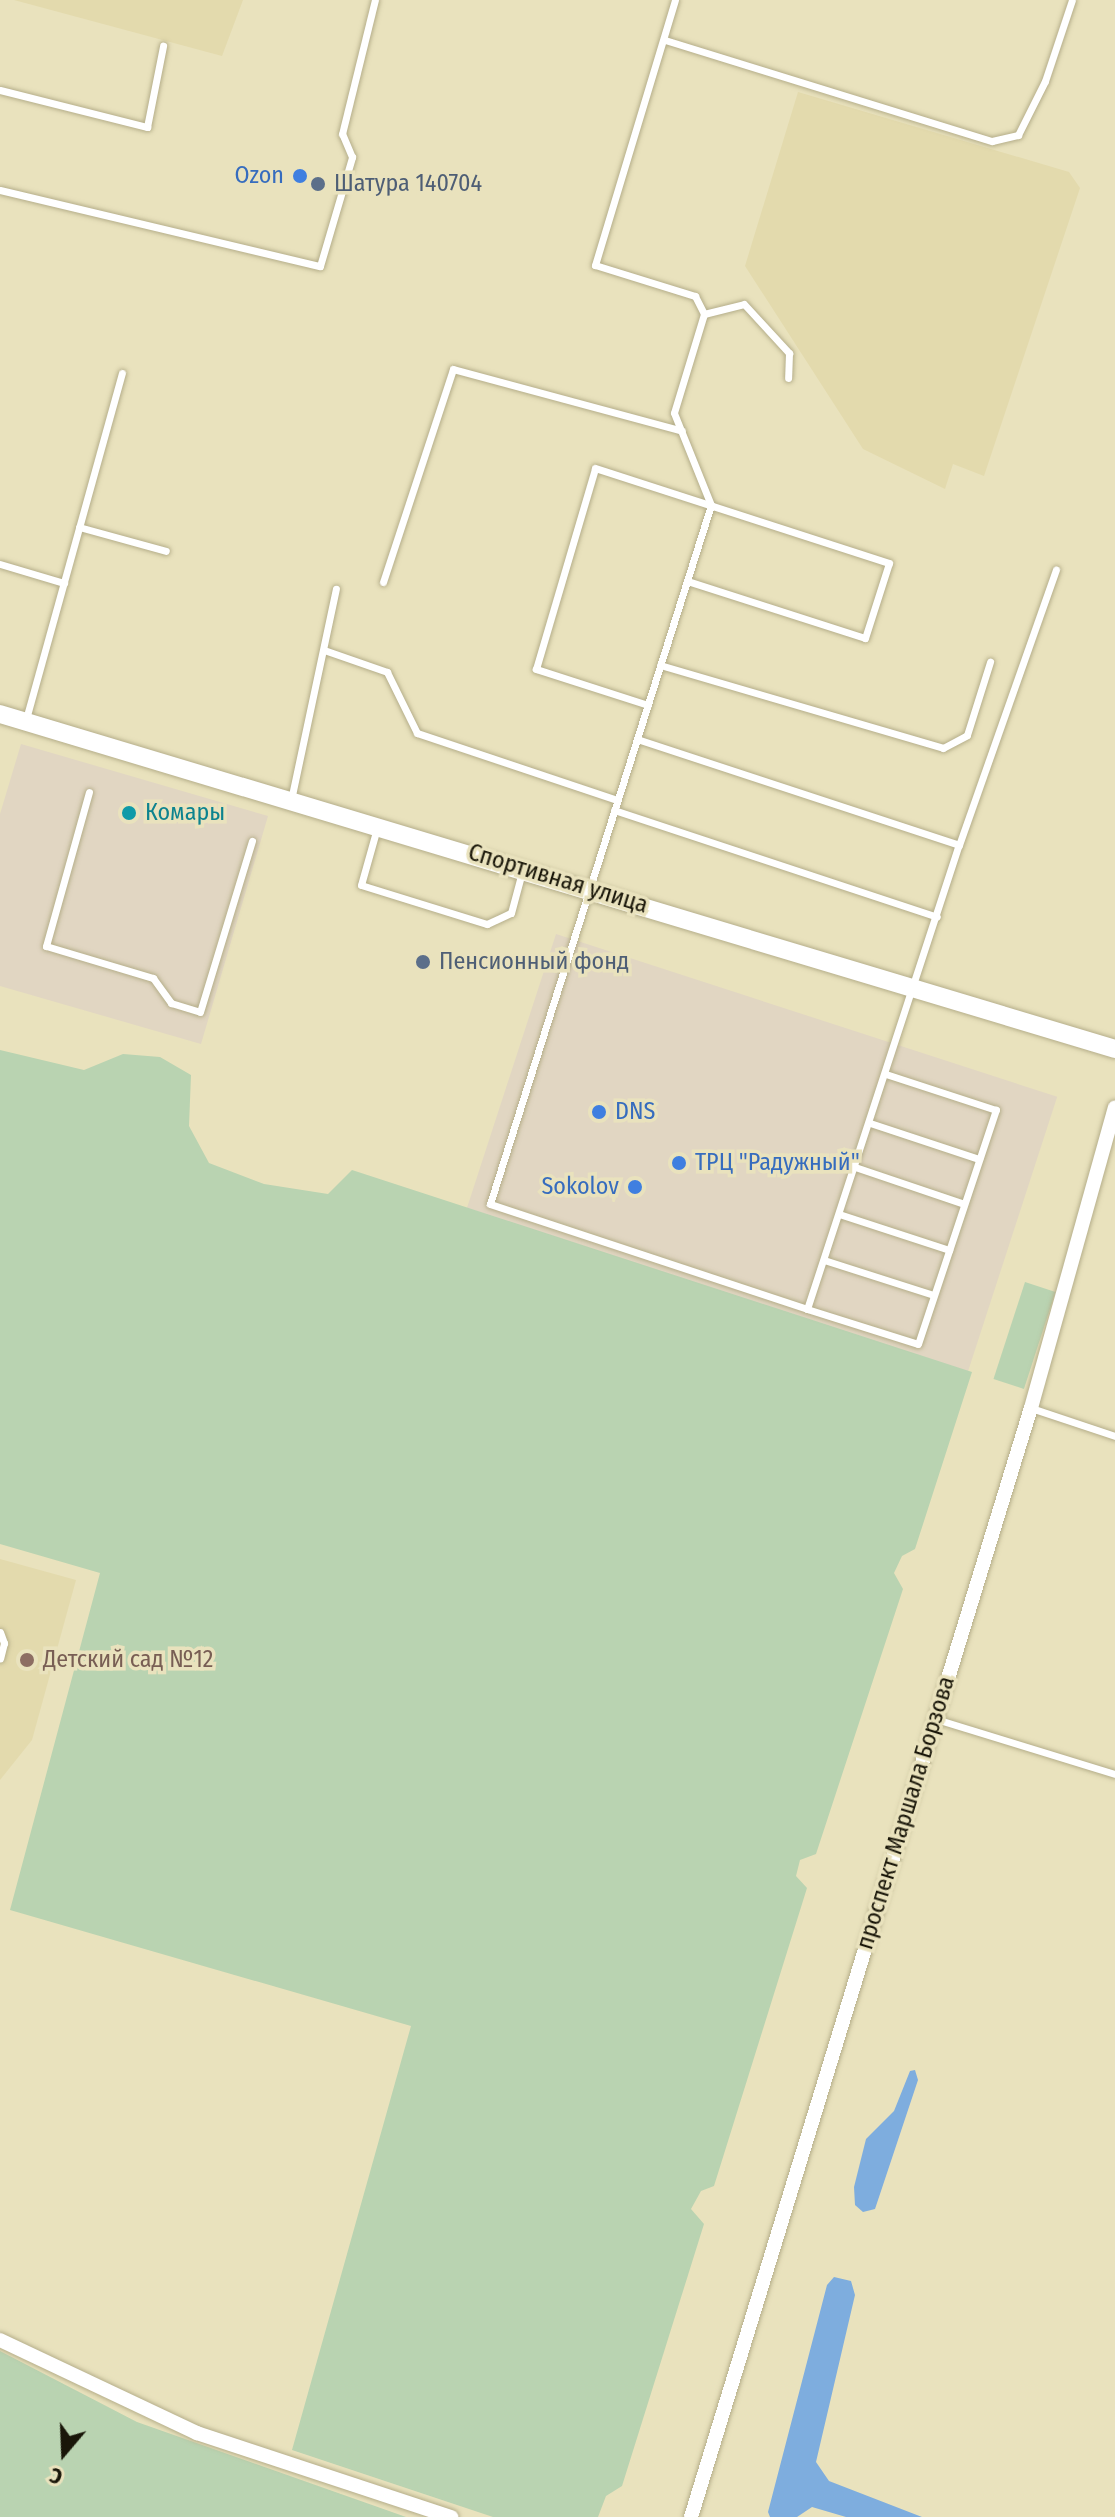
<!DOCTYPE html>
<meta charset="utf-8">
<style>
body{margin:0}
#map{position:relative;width:1115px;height:2517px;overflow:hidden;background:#e9e2bd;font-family:"Fira Sans Condensed",sans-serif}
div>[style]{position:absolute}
.commercial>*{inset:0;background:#e1d6c2;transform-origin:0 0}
.built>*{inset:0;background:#e3daad}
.green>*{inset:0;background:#b9d3b1;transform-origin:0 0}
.water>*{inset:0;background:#7eadde}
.roads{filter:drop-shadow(0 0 2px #b5ae8a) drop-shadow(0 0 2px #b5ae8a)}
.service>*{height:7px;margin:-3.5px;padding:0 3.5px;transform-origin:3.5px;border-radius:3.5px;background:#fff}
.minor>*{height:14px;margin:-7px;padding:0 7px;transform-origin:7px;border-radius:7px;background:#fff}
.tertiary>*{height:18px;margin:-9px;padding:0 9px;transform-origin:9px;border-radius:9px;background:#fff}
.dots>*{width:22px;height:22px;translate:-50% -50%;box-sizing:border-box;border:4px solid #e9e2bd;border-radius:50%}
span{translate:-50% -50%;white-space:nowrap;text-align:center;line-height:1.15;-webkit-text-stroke:7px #e9e2bd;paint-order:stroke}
.shop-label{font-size:24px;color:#366cbe}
.right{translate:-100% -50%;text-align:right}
.left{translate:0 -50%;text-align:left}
.service-label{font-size:24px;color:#4e5e75}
.culture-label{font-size:24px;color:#0d838f}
.street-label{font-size:24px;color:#191609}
.education-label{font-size:24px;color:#785e54}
.north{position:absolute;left:24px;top:2413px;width:80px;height:80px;-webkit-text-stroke:6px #e9e2bd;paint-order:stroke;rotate:199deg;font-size:22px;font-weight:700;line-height:32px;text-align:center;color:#191609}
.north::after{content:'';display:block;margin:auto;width:28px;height:36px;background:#191609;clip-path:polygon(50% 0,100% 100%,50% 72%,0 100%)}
</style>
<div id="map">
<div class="commercial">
<div style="clip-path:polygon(21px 744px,268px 816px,201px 1044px,0 986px,0 814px)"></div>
<div style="left:556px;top:934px;width:527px;height:289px;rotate:18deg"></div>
</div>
<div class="built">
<div style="clip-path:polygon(14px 0,243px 0,222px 56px)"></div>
<div style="clip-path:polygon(798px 92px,1069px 172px,1080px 188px,984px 476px,953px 464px,945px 489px,863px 449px,745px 266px)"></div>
<div style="clip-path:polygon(0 1559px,76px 1580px,32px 1740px,0 1780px)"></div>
</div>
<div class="green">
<div style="clip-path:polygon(0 1050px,84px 1070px,123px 1054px,160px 1057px,191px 1075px,189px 1126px,209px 1163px,264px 1184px,328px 1194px,352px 1170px,972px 1372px,915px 1549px,902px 1556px,894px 1573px,903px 1589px,816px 1854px,800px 1860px,796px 1876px,807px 1888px,714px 2186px,701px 2191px,691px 2209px,704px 2224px,622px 2486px,606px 2496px,598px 2517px,493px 2517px,292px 2450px,411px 2026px,10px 1910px,100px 1573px,0 1544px)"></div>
<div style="left:1025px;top:1282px;width:32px;height:102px;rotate:18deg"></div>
<div style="clip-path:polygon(0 2351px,137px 2422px,406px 2517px,0 2517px)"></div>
</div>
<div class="water">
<div style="clip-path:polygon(915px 2070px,918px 2080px,875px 2209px,863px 2212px,855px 2205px,854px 2187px,866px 2139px,894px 2111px,910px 2071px)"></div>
<div style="clip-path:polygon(834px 2277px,851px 2281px,855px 2295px,816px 2462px,829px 2481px,922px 2517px,846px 2517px,812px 2507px,797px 2517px,770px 2517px,768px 2512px,827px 2285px)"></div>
</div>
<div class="roads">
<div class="service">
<div style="left:675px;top:0;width:277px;rotate:106.8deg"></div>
<div style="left:595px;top:265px;width:105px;rotate:17.2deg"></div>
<div style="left:695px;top:296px;width:20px;rotate:63deg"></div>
<div style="left:704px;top:314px;width:103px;rotate:106.9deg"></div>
<div style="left:674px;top:413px;width:99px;rotate:68.1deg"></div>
<div style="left:711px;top:505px;width:733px;rotate:107.55deg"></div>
<div style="left:490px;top:1204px;width:334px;rotate:18.3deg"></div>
<div style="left:807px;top:1309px;width:488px;rotate:-71.9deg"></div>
<div style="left:959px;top:845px;width:292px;rotate:-70.6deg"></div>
<div style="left:665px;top:40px;width:342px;rotate:17.2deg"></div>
<div style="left:992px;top:141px;width:27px;rotate:-13deg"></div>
<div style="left:1018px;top:135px;width:60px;rotate:-63.4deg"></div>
<div style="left:1045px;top:81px;width:85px;rotate:-71.6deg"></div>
<div style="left:0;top:90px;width:152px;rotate:14.1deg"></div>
<div style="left:147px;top:127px;width:83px;rotate:-78.8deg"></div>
<div style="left:0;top:190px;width:329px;rotate:13.4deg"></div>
<div style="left:320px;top:266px;width:114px;rotate:-73.6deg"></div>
<div style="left:352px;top:157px;width:25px;rotate:-113deg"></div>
<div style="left:342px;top:134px;width:138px;rotate:-76.2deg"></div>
<div style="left:704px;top:314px;width:41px;rotate:-14deg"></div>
<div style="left:744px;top:304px;width:67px;rotate:47.4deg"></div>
<div style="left:789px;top:353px;width:25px;rotate:92deg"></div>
<div style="left:79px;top:527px;width:90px;rotate:15.4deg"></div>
<div style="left:0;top:564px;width:67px;rotate:16.5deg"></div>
<div style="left:383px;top:582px;width:224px;rotate:-71.8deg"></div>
<div style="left:453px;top:369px;width:237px;rotate:15.1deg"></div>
<div style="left:324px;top:650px;width:67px;rotate:19.2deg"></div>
<div style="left:387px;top:672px;width:68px;rotate:63.8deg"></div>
<div style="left:417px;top:733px;width:211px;rotate:18.5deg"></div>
<div style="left:660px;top:665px;width:295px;rotate:16.3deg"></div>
<div style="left:943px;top:748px;width:27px;rotate:-28deg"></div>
<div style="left:967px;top:735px;width:77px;rotate:-72.5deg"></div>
<div style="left:648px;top:705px;width:118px;rotate:-162.2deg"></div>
<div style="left:536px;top:669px;width:209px;rotate:-73.6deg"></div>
<div style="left:595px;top:468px;width:309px;rotate:17.9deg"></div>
<div style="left:889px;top:563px;width:79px;rotate:107.7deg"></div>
<div style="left:865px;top:638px;width:187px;rotate:-162.2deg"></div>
<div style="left:26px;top:719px;width:359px;rotate:-74.5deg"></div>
<div style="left:637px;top:739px;width:339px;rotate:18.2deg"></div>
<div style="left:89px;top:792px;width:160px;rotate:105.6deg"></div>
<div style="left:46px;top:946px;width:112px;rotate:16.7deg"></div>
<div style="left:153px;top:978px;width:31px;rotate:54deg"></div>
<div style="left:171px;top:1003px;width:30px;rotate:17deg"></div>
<div style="left:200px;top:1012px;width:179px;rotate:-73.1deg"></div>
<div style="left:291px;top:800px;width:216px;rotate:-78deg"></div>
<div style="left:614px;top:810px;width:340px;rotate:18.3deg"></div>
<div style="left:377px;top:828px;width:59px;rotate:105.7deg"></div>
<div style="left:361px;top:885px;width:132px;rotate:17.2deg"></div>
<div style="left:487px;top:924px;width:26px;rotate:-25deg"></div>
<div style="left:511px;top:913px;width:42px;rotate:-75deg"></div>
<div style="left:870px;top:1123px;width:115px;rotate:18.3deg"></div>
<div style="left:855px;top:1167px;width:115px;rotate:18.7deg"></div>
<div style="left:839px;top:1214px;width:116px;rotate:18.1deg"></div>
<div style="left:824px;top:1260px;width:115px;rotate:17.7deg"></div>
<div style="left:807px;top:1309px;width:116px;rotate:17.5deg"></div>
<div style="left:918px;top:1344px;width:247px;rotate:-71.6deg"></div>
<div style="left:996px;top:1110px;width:116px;rotate:-161.9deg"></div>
<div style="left:1031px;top:1408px;width:89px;rotate:18.4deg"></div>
<div style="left:0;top:1632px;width:12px;rotate:70deg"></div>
<div style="left:4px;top:1643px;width:16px;rotate:104deg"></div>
<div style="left:936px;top:1719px;width:187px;rotate:17.1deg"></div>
</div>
<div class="minor">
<div style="left:0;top:2340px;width:218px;rotate:25.3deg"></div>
<div style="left:197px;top:2433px;width:268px;rotate:18.3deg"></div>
<div style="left:691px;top:2517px;width:1160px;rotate:-72.96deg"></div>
<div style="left:1031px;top:1408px;width:312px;rotate:-74.4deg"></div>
</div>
<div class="tertiary">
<div style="left:0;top:714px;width:1164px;rotate:16.72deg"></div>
</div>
</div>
<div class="dots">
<div style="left:300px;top:176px;background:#3f7fe0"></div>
<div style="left:318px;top:184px;background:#5c6f8a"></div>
<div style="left:129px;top:813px;background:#0f9aa8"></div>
<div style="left:423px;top:962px;background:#5c6f8a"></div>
<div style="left:599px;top:1112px;background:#3f7fe0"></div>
<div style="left:679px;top:1163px;background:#3f7fe0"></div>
<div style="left:635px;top:1187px;background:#3f7fe0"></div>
<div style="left:27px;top:1660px;background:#8d6e63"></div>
</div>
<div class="shop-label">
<span class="right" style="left:284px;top:176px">Ozon</span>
<span class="left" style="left:615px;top:1112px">DNS</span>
<span class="left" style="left:695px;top:1163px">ТРЦ "Радужный"</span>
<span class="right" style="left:619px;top:1187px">Sokolov</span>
</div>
<div class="service-label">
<span class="left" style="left:334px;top:184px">Шатура 140704</span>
<span class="left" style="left:439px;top:962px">Пенсионный фонд</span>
</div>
<div class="culture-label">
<span class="left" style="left:145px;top:813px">Комары</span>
</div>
<div class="street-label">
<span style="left:558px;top:879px;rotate:17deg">Спортивная улица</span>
<span style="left:906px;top:1813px;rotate:-73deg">проспект Маршала Борзова</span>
</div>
<div class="education-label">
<span class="left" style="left:43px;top:1660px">Детский сад №12</span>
</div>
<div class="north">С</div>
</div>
